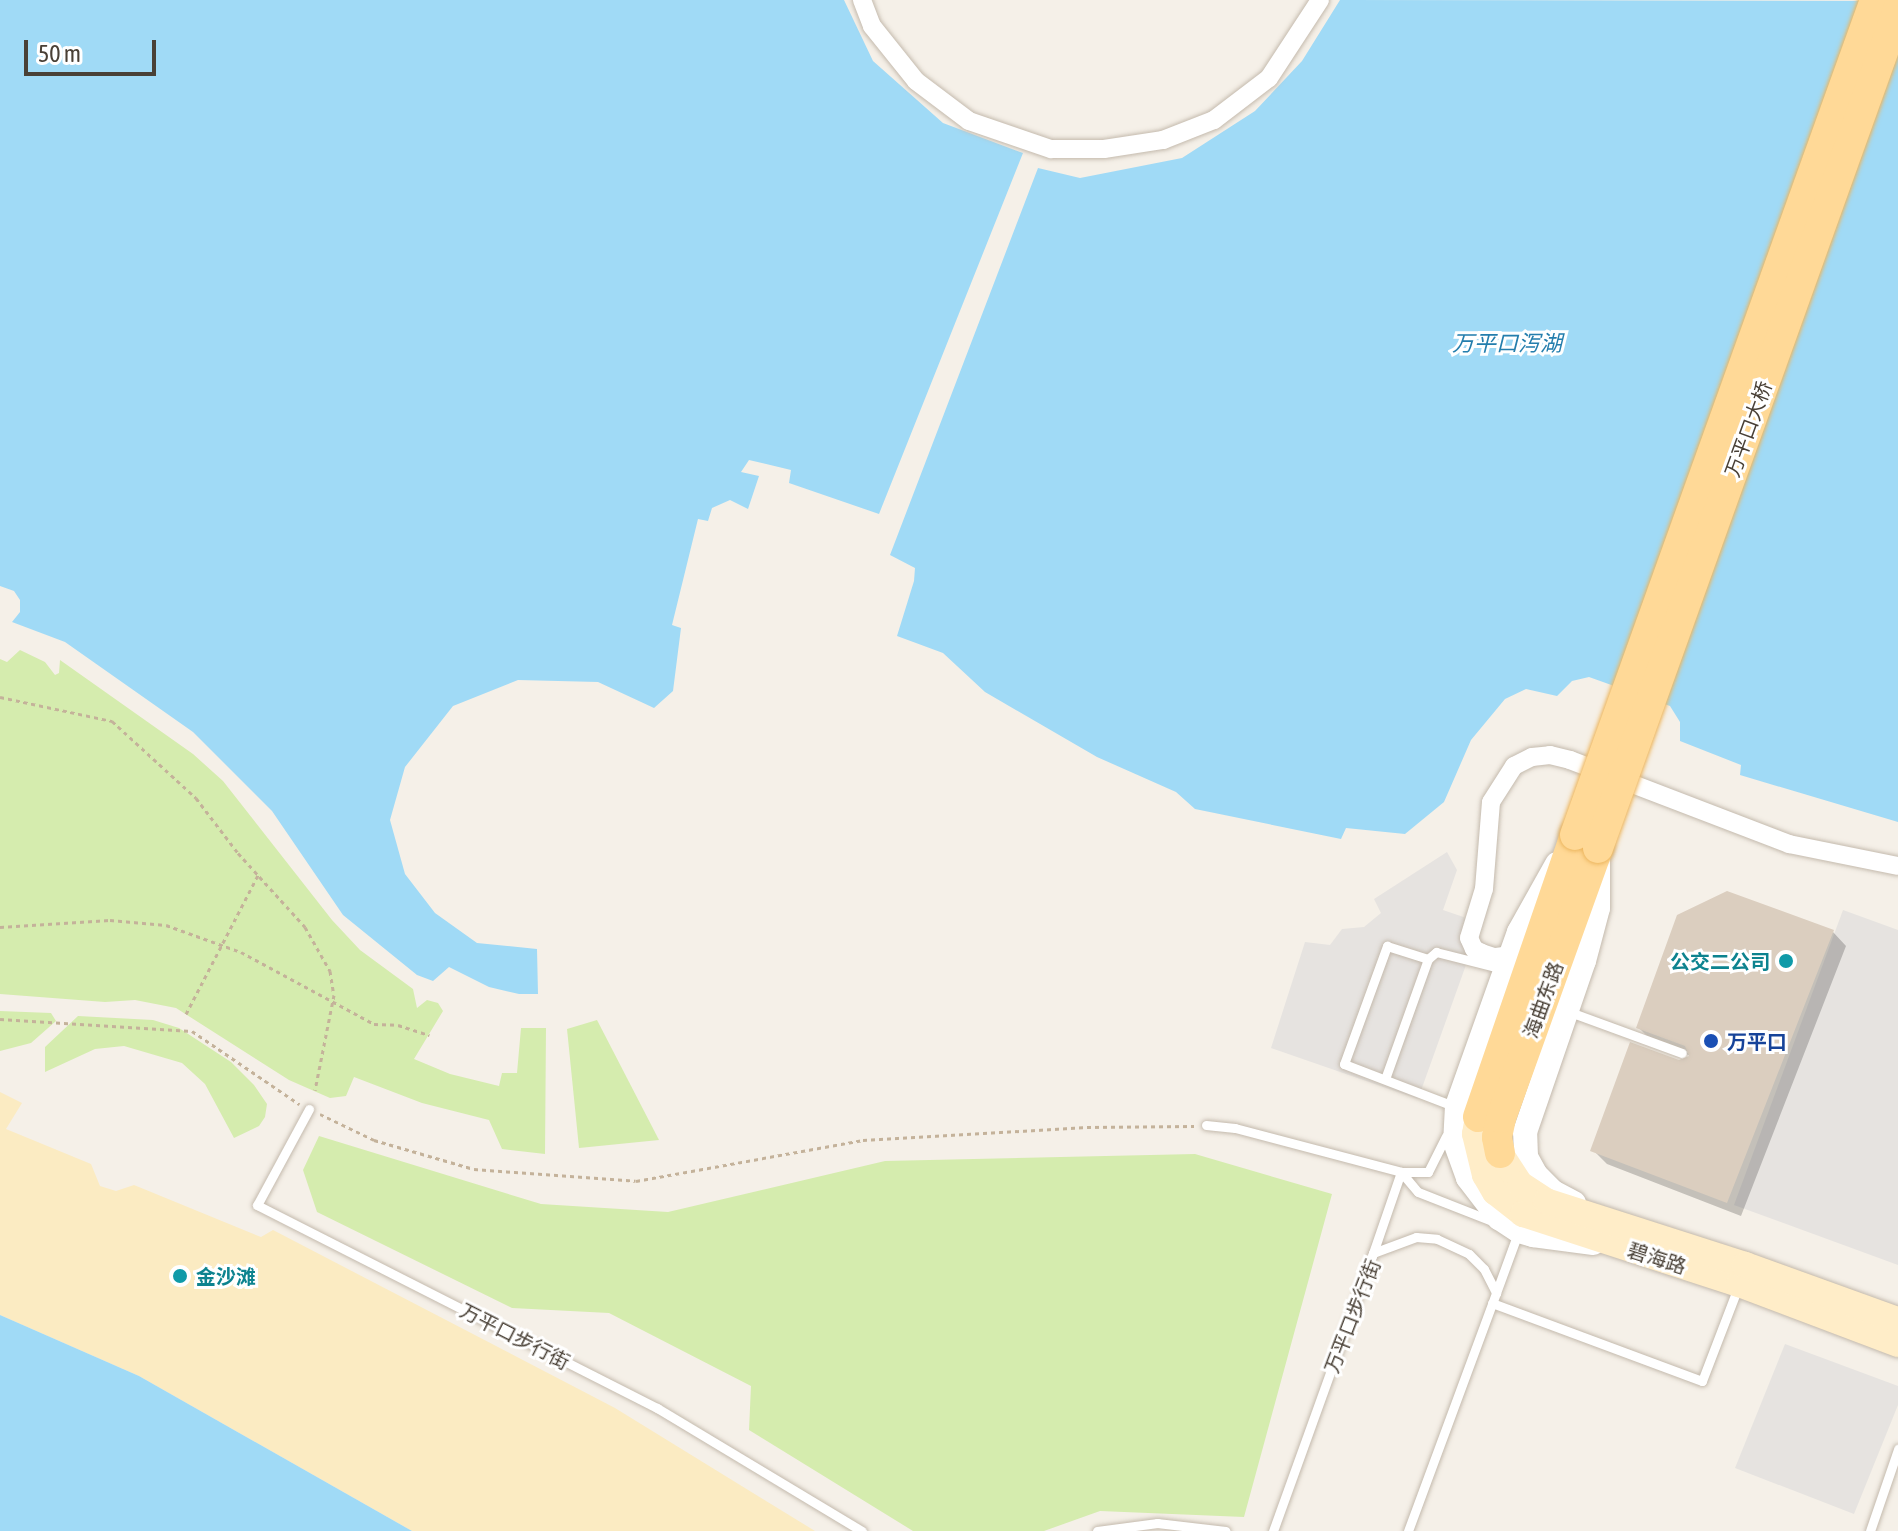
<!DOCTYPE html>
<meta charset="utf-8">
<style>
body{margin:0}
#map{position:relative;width:1898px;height:1531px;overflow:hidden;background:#f5f0e8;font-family:"Asap Condensed","Noto Sans SC",sans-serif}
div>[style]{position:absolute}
.green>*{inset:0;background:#d5ecae}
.sand>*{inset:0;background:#fbebc2}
.parking>*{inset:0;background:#e6e3e0}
.water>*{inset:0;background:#a0daf6}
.shadow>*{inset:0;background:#0003}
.building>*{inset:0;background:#dbcebf}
.path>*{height:3px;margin-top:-1.5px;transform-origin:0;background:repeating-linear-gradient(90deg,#c4b29a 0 4px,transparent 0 8px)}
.roads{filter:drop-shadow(0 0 2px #c4baad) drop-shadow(0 0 2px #c4baad)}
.service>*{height:9px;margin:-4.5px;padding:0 4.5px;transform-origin:4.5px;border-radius:4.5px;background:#fff}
.minor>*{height:18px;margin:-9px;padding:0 9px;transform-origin:9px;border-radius:9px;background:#fff}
.tertiary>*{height:24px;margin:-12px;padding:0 12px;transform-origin:12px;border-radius:12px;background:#fff}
.secondary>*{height:26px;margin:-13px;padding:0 13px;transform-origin:13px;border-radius:13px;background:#ffedc8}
.primary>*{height:30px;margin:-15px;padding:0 15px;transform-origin:15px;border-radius:15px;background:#ffd997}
.bridges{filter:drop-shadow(0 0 2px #edb65f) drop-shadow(0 0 2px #edb65f)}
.primary-bridge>*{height:30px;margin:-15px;padding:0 15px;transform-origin:15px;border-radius:15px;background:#ffd997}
.dots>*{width:22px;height:22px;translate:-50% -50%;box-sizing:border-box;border:4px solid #fff;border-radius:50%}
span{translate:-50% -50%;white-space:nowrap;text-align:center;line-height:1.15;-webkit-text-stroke:6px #fff;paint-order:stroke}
.street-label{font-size:20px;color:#494036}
.culture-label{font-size:20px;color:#0d838f;font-weight:700}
.right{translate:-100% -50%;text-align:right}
.left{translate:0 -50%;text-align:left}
.transit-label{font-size:20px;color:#164399;font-weight:700}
.water-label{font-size:22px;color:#247ead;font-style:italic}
.scale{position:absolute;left:24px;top:40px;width:132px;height:36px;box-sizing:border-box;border:4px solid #494036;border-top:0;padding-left:10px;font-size:24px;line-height:28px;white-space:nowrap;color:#494036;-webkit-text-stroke:6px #fff;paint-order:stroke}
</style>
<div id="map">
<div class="green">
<div style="clip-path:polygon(20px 650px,45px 662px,55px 675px,59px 673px,60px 660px,193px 754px,223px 781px,332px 920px,360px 950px,413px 989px,417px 1008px,427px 1000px,438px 1003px,443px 1011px,414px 1059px,450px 1074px,499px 1086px,502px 1073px,517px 1073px,521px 1028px,546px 1028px,545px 1154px,502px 1149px,489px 1120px,422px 1103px,354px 1077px,346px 1096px,330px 1098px,289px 1080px,176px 1008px,135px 1000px,105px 1002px,0 994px,0 659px,7px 662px)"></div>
<div style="clip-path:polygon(0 1011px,51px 1013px,56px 1021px,31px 1043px,0 1051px)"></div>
<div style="clip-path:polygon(78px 1016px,153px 1020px,179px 1028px,231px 1062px,254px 1085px,267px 1104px,265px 1117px,259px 1126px,234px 1138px,205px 1084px,182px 1063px,124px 1046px,95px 1049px,45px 1072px,45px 1047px)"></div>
<div style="clip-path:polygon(597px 1020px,659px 1140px,579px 1148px,567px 1029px)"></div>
<div style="clip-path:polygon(319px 1136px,541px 1204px,668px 1212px,885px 1161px,1195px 1154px,1332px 1194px,1244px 1517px,1100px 1511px,1044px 1531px,913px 1531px,749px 1430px,751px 1386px,609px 1313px,512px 1308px,317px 1212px,303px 1170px)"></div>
</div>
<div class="sand">
<div style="clip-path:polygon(0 1092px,22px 1103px,6px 1129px,91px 1164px,100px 1186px,116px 1191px,134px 1185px,261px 1237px,273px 1230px,615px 1408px,815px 1531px,412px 1531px,139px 1376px,0 1315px)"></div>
</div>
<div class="parking">
<div style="clip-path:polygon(1447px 852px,1457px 870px,1443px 910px,1481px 923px,1418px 1099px,1271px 1048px,1305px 942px,1330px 945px,1342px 929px,1364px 927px,1381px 913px,1374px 899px)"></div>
<div style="clip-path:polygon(1843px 910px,1898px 930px,1898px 1265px,1734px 1205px)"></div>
<div style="clip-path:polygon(1785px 1344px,1898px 1386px,1898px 1405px,1854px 1514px,1735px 1468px)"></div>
</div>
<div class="water">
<div style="clip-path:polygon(0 0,844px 0,873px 61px,943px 123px,1023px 153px,879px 514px,789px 483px,791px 470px,749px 460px,741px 472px,759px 476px,748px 509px,730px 500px,712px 508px,708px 521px,698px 519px,672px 625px,681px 628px,673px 691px,654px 708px,598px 682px,518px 680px,453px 706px,405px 767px,390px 820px,405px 874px,435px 913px,477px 943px,537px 949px,538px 994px,519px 994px,489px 987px,449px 967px,433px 981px,417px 975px,343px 915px,272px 811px,193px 732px,65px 642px,12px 622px,20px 612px,20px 600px,14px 591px,0 586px)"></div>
<div style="clip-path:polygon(1340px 0,1898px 1px,1898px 822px,1740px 775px,1741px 765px,1680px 741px,1680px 722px,1670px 706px,1589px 677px,1572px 681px,1557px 696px,1526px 689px,1505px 699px,1471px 740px,1444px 802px,1405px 834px,1346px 828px,1341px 839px,1195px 809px,1176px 792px,1097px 757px,985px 692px,943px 653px,897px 636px,914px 581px,915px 568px,890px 555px,1038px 168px,1080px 178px,1182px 158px,1255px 111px,1302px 61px)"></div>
<div style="clip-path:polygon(0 1315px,139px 1376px,412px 1531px,0 1531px)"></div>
</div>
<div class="shadow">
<div style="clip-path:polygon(1833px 932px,1846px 946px,1741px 1216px,1607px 1164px,1593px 1150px,1680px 1062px,1691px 1056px,1652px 1041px,1638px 1027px)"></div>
</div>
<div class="building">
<div style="clip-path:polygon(1727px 891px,1834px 930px,1727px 1203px,1590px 1151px,1630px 1042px,1679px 1060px,1689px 1056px,1685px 1046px,1636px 1028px,1677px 915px)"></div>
</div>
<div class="path">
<div style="left:0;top:697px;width:115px;rotate:12.1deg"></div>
<div style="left:112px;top:721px;width:114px;rotate:42.5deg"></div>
<div style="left:196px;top:798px;width:69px;rotate:52.6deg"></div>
<div style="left:238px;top:853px;width:100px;rotate:47.8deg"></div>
<div style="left:305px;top:927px;width:51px;rotate:60.4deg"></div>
<div style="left:330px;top:971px;width:24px;rotate:81deg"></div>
<div style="left:334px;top:995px;width:97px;rotate:101.3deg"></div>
<div style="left:0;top:927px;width:110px;rotate:-3.6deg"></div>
<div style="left:110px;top:920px;width:56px;rotate:5.1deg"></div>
<div style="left:166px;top:925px;width:80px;rotate:19.8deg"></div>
<div style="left:241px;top:952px;width:151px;rotate:28.4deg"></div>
<div style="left:374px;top:1024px;width:24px;rotate:2deg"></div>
<div style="left:398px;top:1025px;width:33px;rotate:18deg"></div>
<div style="left:186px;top:1014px;width:159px;rotate:-62.6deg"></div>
<div style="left:0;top:1019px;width:192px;rotate:3.6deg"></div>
<div style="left:192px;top:1031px;width:130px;rotate:34.3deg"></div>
<div style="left:320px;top:1114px;width:60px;rotate:25.7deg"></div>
<div style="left:374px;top:1140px;width:104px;rotate:16.2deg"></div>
<div style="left:474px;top:1169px;width:162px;rotate:4.2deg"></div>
<div style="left:636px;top:1181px;width:231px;rotate:-10.2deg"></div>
<div style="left:863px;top:1140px;width:224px;rotate:-3.3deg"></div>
<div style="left:1087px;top:1127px;width:107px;rotate:-0.5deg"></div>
</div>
<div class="roads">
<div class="service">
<div style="left:1570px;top:1012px;width:119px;rotate:20.1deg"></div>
<div style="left:1385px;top:1079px;width:127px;rotate:-70.3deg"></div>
<div style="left:1456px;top:1107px;width:120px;rotate:-159deg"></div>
<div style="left:1344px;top:1064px;width:126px;rotate:-70deg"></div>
<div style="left:1387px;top:946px;width:43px;rotate:17.6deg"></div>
<div style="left:1428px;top:959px;width:11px;rotate:-41deg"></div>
<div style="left:1436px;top:952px;width:69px;rotate:14.2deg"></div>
<div style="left:309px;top:1109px;width:109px;rotate:118.4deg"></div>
<div style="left:257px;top:1205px;width:449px;rotate:26.9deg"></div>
<div style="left:657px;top:1408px;width:239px;rotate:31deg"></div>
<div style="left:1206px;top:1125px;width:29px;rotate:6deg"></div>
<div style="left:1235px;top:1128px;width:172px;rotate:14.8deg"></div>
<div style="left:1401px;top:1172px;width:26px;rotate:50deg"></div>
<div style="left:1418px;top:1192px;width:79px;rotate:21.4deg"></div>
<div style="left:1372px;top:1256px;width:89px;rotate:-71deg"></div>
<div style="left:1401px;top:1172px;width:27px"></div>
<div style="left:1428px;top:1172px;width:40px;rotate:-63.4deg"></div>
<div style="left:1496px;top:1293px;width:64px;rotate:-69.9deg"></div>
<div style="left:1492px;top:1303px;width:224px;rotate:20.4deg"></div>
<div style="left:1702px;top:1381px;width:101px;rotate:-69deg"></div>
<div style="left:1097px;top:1531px;width:61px;rotate:-7.6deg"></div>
<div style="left:1157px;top:1523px;width:69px;rotate:6.6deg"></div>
<div style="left:1273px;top:1531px;width:295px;rotate:-70.2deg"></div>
<div style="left:1373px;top:1253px;width:46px;rotate:-20.4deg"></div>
<div style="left:1416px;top:1237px;width:21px;rotate:5deg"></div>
<div style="left:1437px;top:1239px;width:35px;rotate:25deg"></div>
<div style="left:1469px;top:1254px;width:21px;rotate:45deg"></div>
<div style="left:1484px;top:1269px;width:27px;rotate:63deg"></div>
<div style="left:1496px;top:1293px;width:254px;rotate:110.3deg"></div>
<div style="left:1870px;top:1531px;width:87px;rotate:-71.1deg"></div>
</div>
<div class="minor">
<div style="left:862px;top:0;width:28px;rotate:69deg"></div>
<div style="left:872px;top:26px;width:70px;rotate:51.3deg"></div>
<div style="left:916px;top:81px;width:66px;rotate:37deg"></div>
<div style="left:969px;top:121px;width:87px;rotate:18.9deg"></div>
<div style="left:1051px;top:149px;width:53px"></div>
<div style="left:1104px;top:149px;width:60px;rotate:-8.7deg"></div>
<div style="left:1163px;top:140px;width:55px;rotate:-21.4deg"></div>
<div style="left:1214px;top:120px;width:69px;rotate:-37.4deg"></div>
<div style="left:1269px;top:78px;width:93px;rotate:-56.8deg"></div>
<div style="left:1511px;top:955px;width:17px;rotate:173deg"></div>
<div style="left:1494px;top:957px;width:13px;rotate:-162deg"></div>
<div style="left:1482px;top:953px;width:9px;rotate:-153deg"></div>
<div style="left:1474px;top:949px;width:12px;rotate:-114deg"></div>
<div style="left:1469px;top:938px;width:51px;rotate:-73deg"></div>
<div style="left:1484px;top:889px;width:87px;rotate:-85.4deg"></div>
<div style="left:1491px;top:802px;width:43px;rotate:-57.4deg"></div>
<div style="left:1514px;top:766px;width:20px;rotate:-27deg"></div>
<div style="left:1532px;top:757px;width:18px;rotate:-6deg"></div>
<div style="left:1550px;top:755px;width:21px;rotate:14deg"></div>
<div style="left:1570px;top:760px;width:235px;rotate:21deg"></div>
<div style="left:1789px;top:844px;width:111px;rotate:11.4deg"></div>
</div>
<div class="tertiary">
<div style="left:1557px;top:864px;width:78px;rotate:119.2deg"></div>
<div style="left:1519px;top:932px;width:185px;rotate:109.6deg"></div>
<div style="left:1457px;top:1106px;width:36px;rotate:93deg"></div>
<div style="left:1455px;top:1142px;width:38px;rotate:70deg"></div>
<div style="left:1468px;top:1178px;width:51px;rotate:52.2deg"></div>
<div style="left:1499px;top:1218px;width:24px;rotate:33deg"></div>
<div style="left:1519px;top:1231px;width:15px;rotate:16deg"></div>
<div style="left:1533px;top:1235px;width:61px;rotate:7.6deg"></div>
<div style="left:1574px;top:1203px;width:24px;rotate:-152deg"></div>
<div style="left:1553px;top:1192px;width:24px;rotate:-135deg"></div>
<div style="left:1536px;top:1175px;width:21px;rotate:-119deg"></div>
<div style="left:1526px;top:1157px;width:25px;rotate:-92deg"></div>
<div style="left:1525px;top:1132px;width:181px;rotate:-71deg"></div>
<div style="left:1584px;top:961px;width:55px;rotate:-75.2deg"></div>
<div style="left:1598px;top:908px;width:46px;rotate:-90deg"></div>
</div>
<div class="secondary">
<div style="left:1478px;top:1117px;width:17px;rotate:100deg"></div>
<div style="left:1475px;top:1134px;width:42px;rotate:76.3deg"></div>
<div style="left:1485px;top:1175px;width:20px;rotate:60deg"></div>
<div style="left:1495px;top:1192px;width:36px;rotate:38deg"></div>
<div style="left:1523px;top:1214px;width:227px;rotate:18deg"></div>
<div style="left:1739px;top:1284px;width:170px;rotate:20.7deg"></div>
<div style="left:1500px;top:1153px;width:37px;rotate:57deg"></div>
<div style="left:1520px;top:1184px;width:31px;rotate:33deg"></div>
<div style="left:1546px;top:1201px;width:209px;rotate:17.8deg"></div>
<div style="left:1745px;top:1265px;width:163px;rotate:19.8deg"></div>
</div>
<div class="primary">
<div style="left:1478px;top:1117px;width:298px;rotate:-71deg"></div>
<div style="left:1500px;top:1153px;width:16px;rotate:-101deg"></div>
<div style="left:1497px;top:1137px;width:19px;rotate:-78deg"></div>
<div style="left:1501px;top:1118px;width:287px;rotate:-70.2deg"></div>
</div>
</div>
<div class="bridges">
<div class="primary-bridge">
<div style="left:1575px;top:835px;width:887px;rotate:-70.24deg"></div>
<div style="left:1598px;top:848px;width:890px;rotate:-70.3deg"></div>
</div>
</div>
<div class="dots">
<div style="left:1786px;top:961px;background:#0f9aa8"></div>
<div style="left:1711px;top:1041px;background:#1a4fb4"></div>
<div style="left:180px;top:1276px;background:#0f9aa8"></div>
</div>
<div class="street-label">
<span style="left:1748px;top:429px;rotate:-70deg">万平口大桥</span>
<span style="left:1543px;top:1000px;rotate:-70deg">海曲东路</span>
<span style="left:1657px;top:1258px;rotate:18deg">碧海路</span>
<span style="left:1352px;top:1316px;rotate:-69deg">万平口步行街</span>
<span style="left:515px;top:1336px;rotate:27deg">万平口步行街</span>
</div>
<div class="culture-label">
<span class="right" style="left:1770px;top:961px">公交二公司</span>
<span class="left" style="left:196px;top:1276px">金沙滩</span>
</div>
<div class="transit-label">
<span class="left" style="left:1727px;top:1041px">万平口</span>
</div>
<div class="water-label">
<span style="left:1507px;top:344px">万平口泻湖</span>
</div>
<div class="scale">50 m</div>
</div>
